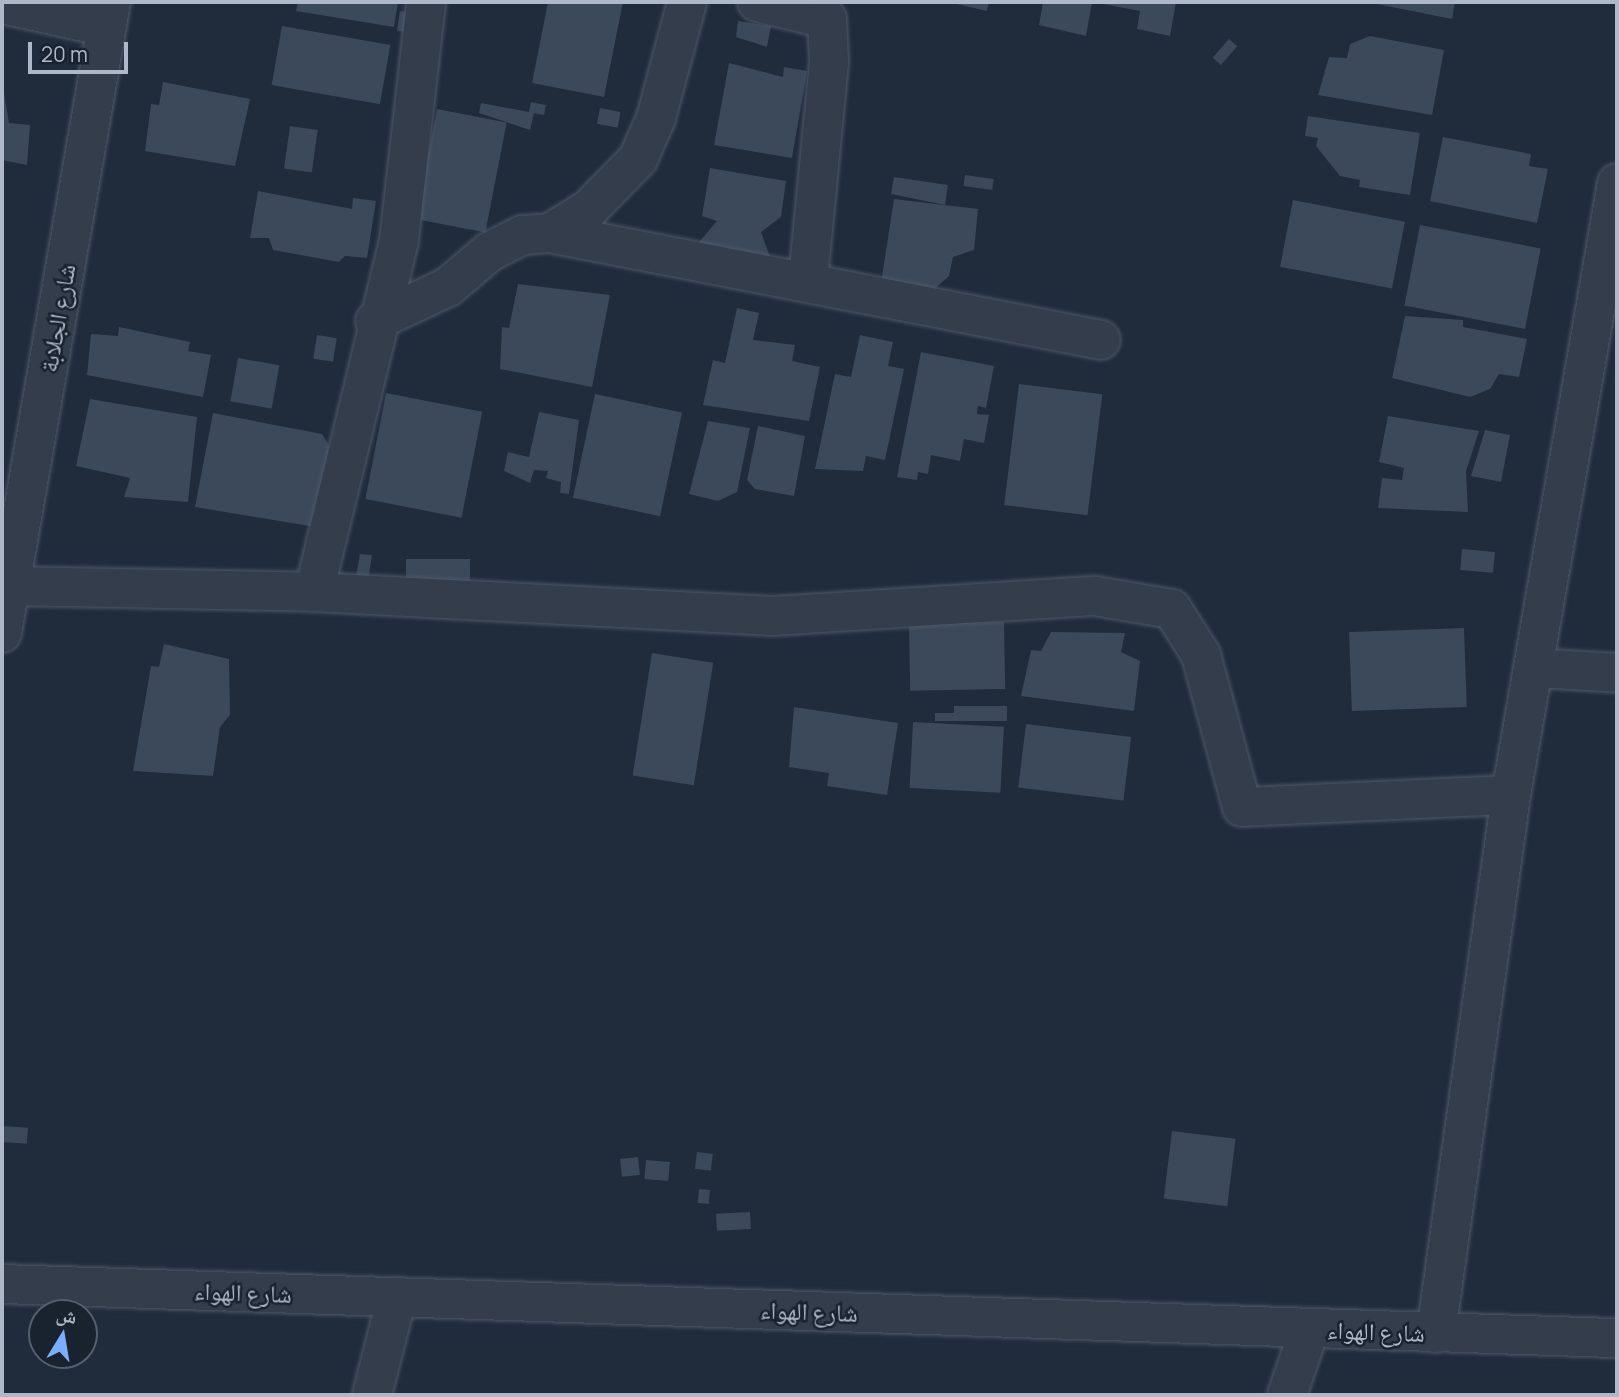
<!DOCTYPE html>
<meta charset="utf-8">
<style>
body{margin:0}
#map{position:relative;width:1619px;height:1397px;overflow:hidden;background:#202b3c;font-family:Manrope,"Noto Naskh Arabic",sans-serif}
div>[style]{position:absolute}
.building>*{inset:0;background:#3b495b;transform-origin:0 0}
.roads{filter:drop-shadow(0 0 2px #4e5867) drop-shadow(0 0 2px #4e5867)}
.minor>*{height:38px;margin:-19px;padding:0 19px;transform-origin:19px;border-radius:19px;background:#333d4c}
span{translate:-50% -50%;white-space:nowrap;text-align:center;line-height:1.15;-webkit-text-stroke:5px #192330;paint-order:stroke}
.street-label{font-size:24px;color:#aeb8c8}
.frame{position:absolute;inset:0;border:4px solid #aeb8c8;pointer-events:none}
.north{position:absolute;left:28px;top:1299px;width:70px;height:70px;box-sizing:border-box;background:#192330;border:2px solid #555f6d;border-radius:50%;rotate:11deg;font-size:19px;font-weight:700;line-height:28px;text-align:center;color:#aeb8c8}
.north::after{content:'';display:block;margin:auto;width:24px;height:32px;background:#7caeff;clip-path:polygon(50% 0,100% 100%,50% 72%,0 100%)}
.scale{position:absolute;left:28px;top:42px;width:100px;height:32px;box-sizing:border-box;border:4px solid #aeb8c8;border-top:0;padding-left:9px;font-size:21px;line-height:24px;white-space:nowrap;color:#aeb8c8;-webkit-text-stroke:5px #192330;paint-order:stroke}
</style>
<div id="map">
<div class="building">
<div style="clip-path:polygon(298px 2px,398px 2px,394px 27px,296px 11px)"></div>
<div style="clip-path:polygon(548px 2px,623px 2px,604px 97px,532px 83px)"></div>
<div style="clip-path:polygon(948px 2px,989px 2px,987px 11px)"></div>
<div style="clip-path:polygon(1043px 2px,1092px 2px,1086px 36px,1039px 25px)"></div>
<div style="clip-path:polygon(1176px 2px,1170px 36px,1137px 29px,1140px 11px,1098px 3px)"></div>
<div style="clip-path:polygon(1367px 2px,1455px 2px,1452px 19px)"></div>
<div style="left:400px;top:11px;width:13px;height:20px;rotate:9deg"></div>
<div style="clip-path:polygon(738px 21px,771px 26px,767px 47px,736px 37px)"></div>
<div style="left:282px;top:26px;width:110px;height:60px;rotate:10deg"></div>
<div style="clip-path:polygon(1370px 36px,1444px 50px,1432px 115px,1318px 95px,1329px 57px,1347px 58px,1350px 44px)"></div>
<div style="left:1229px;top:39px;width:11px;height:25px;rotate:41deg"></div>
<div style="clip-path:polygon(729px 63px,783px 77px,784px 67px,807px 71px,792px 158px,714px 145px)"></div>
<div style="clip-path:polygon(2px 81px,9px 123px,30px 125px,27px 165px,2px 160px)"></div>
<div style="clip-path:polygon(163px 82px,250px 99px,235px 166px,145px 151px,151px 104px,159px 105px)"></div>
<div style="clip-path:polygon(531px 102px,546px 105px,544px 115px,534px 113px,530px 130px,479px 113px,481px 103px,529px 112px)"></div>
<div style="left:600px;top:108px;width:21px;height:16px;rotate:11deg"></div>
<div style="left:437px;top:109px;width:71px;height:112px;rotate:11deg"></div>
<div style="clip-path:polygon(1308px 116px,1420px 133px,1410px 195px,1359px 187px,1360px 180px,1340px 176px,1316px 146px,1318px 138px,1305px 136px)"></div>
<div style="left:290px;top:126px;width:28px;height:43px;rotate:8deg"></div>
<div style="clip-path:polygon(1443px 137px,1531px 154px,1529px 166px,1548px 169px,1537px 223px,1430px 201px)"></div>
<div style="clip-path:polygon(710px 168px,786px 181px,781px 217px,761px 232px,772px 263px,694px 248px,717px 221px,702px 216px)"></div>
<div style="left:965px;top:175px;width:29px;height:11px;rotate:8deg"></div>
<div style="clip-path:polygon(894px 177px,948px 185px,945px 205px,891px 194px)"></div>
<div style="clip-path:polygon(258px 191px,352px 209px,353px 198px,376px 201px,367px 258px,345px 256px,339px 262px,273px 250px,269px 238px,250px 238px)"></div>
<div style="clip-path:polygon(894px 199px,978px 209px,974px 250px,953px 257px,949px 276px,930px 293px,881px 283px)"></div>
<div style="left:1293px;top:200px;width:114px;height:68px;rotate:11deg"></div>
<div style="left:1420px;top:225px;width:123px;height:82px;rotate:11deg"></div>
<div style="clip-path:polygon(518px 284px,610px 295px,592px 387px,500px 369px,502px 327px,509px 328px)"></div>
<div style="clip-path:polygon(737px 308px,759px 313px,753px 340px,795px 345px,792px 361px,820px 367px,809px 421px,703px 405px,713px 360px,725px 363px)"></div>
<div style="clip-path:polygon(1405px 316px,1463px 320px,1463px 327px,1527px 339px,1519px 377px,1499px 374px,1490px 389px,1470px 397px,1392px 378px)"></div>
<div style="clip-path:polygon(119px 327px,190px 342px,188px 351px,211px 355px,203px 397px,87px 375px,91px 334px,118px 336px)"></div>
<div style="left:317px;top:335px;width:20px;height:24px;rotate:9deg"></div>
<div style="clip-path:polygon(860px 335px,893px 342px,888px 366px,904px 369px,885px 460px,866px 456px,863px 471px,815px 469px,835px 374px,851px 377px)"></div>
<div style="clip-path:polygon(921px 352px,994px 366px,986px 408px,978px 406px,977px 414px,989px 415px,984px 443px,964px 439px,960px 461px,931px 455px,928px 474px,918px 472px,917px 480px,897px 477px)"></div>
<div style="left:238px;top:358px;width:42px;height:44px;rotate:10deg"></div>
<div style="left:1019px;top:384px;width:84px;height:122px;rotate:7deg"></div>
<div style="left:386px;top:393px;width:98px;height:108px;rotate:11deg"></div>
<div style="left:595px;top:394px;width:89px;height:106px;rotate:12deg"></div>
<div style="clip-path:polygon(90px 399px,197px 417px,188px 502px,124px 497px,130px 478px,76px 466px)"></div>
<div style="clip-path:polygon(539px 412px,579px 420px,569px 494px,560px 493px,561px 482px,546px 478px,548px 471px,534px 470px,530px 483px,504px 471px,508px 452px,529px 457px)"></div>
<div style="clip-path:polygon(213px 413px,322px 434px,335px 455px,321px 528px,195px 507px)"></div>
<div style="clip-path:polygon(1388px 416px,1479px 431px,1466px 471px,1468px 512px,1378px 508px,1382px 478px,1402px 480px,1404px 468px,1379px 462px)"></div>
<div style="clip-path:polygon(708px 421px,750px 428px,737px 492px,718px 501px,689px 494px)"></div>
<div style="clip-path:polygon(758px 426px,805px 436px,794px 496px,755px 489px,747px 480px)"></div>
<div style="clip-path:polygon(1485px 430px,1510px 435px,1501px 482px,1471px 476px)"></div>
<div style="left:1462px;top:549px;width:33px;height:21px;rotate:5deg"></div>
<div style="clip-path:polygon(360px 554px,372px 555px,367px 588px,355px 582px)"></div>
<div style="left:406px;top:559px;width:64px;height:36px"></div>
<div style="left:1004px;top:622px;width:67px;height:95px;rotate:89deg"></div>
<div style="left:1464px;top:628px;width:79px;height:115px;rotate:88deg"></div>
<div style="clip-path:polygon(1051px 632px,1125px 633px,1121px 652px,1140px 661px,1134px 711px,1021px 696px,1031px 650px,1041px 651px)"></div>
<div style="clip-path:polygon(164px 644px,229px 659px,230px 715px,220px 727px,213px 776px,133px 771px,151px 666px,159px 667px)"></div>
<div style="left:652px;top:653px;width:62px;height:124px;rotate:9deg"></div>
<div style="clip-path:polygon(954px 706px,1007px 706px,1007px 721px,935px 721px,935px 713px,954px 713px)"></div>
<div style="clip-path:polygon(794px 707px,898px 723px,887px 795px,827px 786px,829px 773px,789px 767px)"></div>
<div style="left:913px;top:722px;width:91px;height:66px;rotate:3deg"></div>
<div style="left:1026px;top:724px;width:106px;height:64px;rotate:7deg"></div>
<div style="left:2px;top:1126px;width:26px;height:16px;rotate:4deg"></div>
<div style="left:1172px;top:1131px;width:64px;height:68px;rotate:7deg"></div>
<div style="left:697px;top:1152px;width:16px;height:17px;rotate:7deg"></div>
<div style="left:638px;top:1157px;width:18px;height:18px;rotate:84deg"></div>
<div style="left:646px;top:1160px;width:24px;height:19px;rotate:5deg"></div>
<div style="left:699px;top:1189px;width:11px;height:14px;rotate:5deg"></div>
<div style="left:750px;top:1212px;width:17px;height:34px;rotate:87deg"></div>
</div>
<div class="roads">
<div class="minor">
<div style="left:757px;top:2px;width:72px;rotate:13.7deg"></div>
<div style="left:827px;top:19px;width:43px;rotate:87.3deg"></div>
<div style="left:829px;top:62px;width:221px;rotate:95.5deg"></div>
<div style="left:2px;top:4px;width:107px;rotate:12.4deg"></div>
<div style="left:550px;top:233px;width:46px;rotate:-31.6deg"></div>
<div style="left:589px;top:209px;width:70px;rotate:-45.6deg"></div>
<div style="left:638px;top:159px;width:45px;rotate:-66.3deg"></div>
<div style="left:656px;top:118px;width:120px;rotate:-75deg"></div>
<div style="left:375px;top:321px;width:81px;rotate:-25deg"></div>
<div style="left:448px;top:287px;width:54px;rotate:-40.5deg"></div>
<div style="left:489px;top:252px;width:38px;rotate:-27deg"></div>
<div style="left:523px;top:235px;width:27px;rotate:-4deg"></div>
<div style="left:550px;top:233px;width:561px;rotate:10.99deg"></div>
<div style="left:10px;top:586px;width:304px;rotate:1.1deg"></div>
<div style="left:314px;top:592px;width:460px;rotate:3deg"></div>
<div style="left:773px;top:616px;width:323px;rotate:-3.6deg"></div>
<div style="left:1095px;top:596px;width:78px;rotate:9.6deg"></div>
<div style="left:1172px;top:609px;width:54px;rotate:57.8deg"></div>
<div style="left:1201px;top:655px;width:157px;rotate:74.9deg"></div>
<div style="left:1242px;top:807px;width:269px;rotate:-2.6deg"></div>
<div style="left:314px;top:592px;width:362px;rotate:-76.4deg"></div>
<div style="left:399px;top:240px;width:240px;rotate:-83.5deg"></div>
<div style="left:2px;top:633px;width:640px;rotate:-80.2deg"></div>
<div style="left:1534px;top:668px;width:83px;rotate:3.4deg"></div>
<div style="left:2px;top:1284px;width:1616px;rotate:1.92deg"></div>
<div style="left:1436px;top:1333px;width:543px;rotate:-82.06deg"></div>
<div style="left:1511px;top:795px;width:621px;rotate:-80.17deg"></div>
<div style="left:372px;top:1395px;width:101px;rotate:-75.7deg"></div>
<div style="left:1287px;top:1395px;width:71px;rotate:-71.1deg"></div>
</div>
</div>
<div class="street-label">
<span style="left:57px;top:318px;rotate:-80deg">شارع الجلابة</span>
<span style="left:243px;top:1292px;rotate:2deg">شارع الهواء</span>
<span style="left:809px;top:1311px;rotate:2deg">شارع الهواء</span>
<span style="left:1376px;top:1331px;rotate:2deg">شارع الهواء</span>
</div>
<div class="frame"></div>
<div class="north">ش</div>
<div class="scale">20 m</div>
</div>
